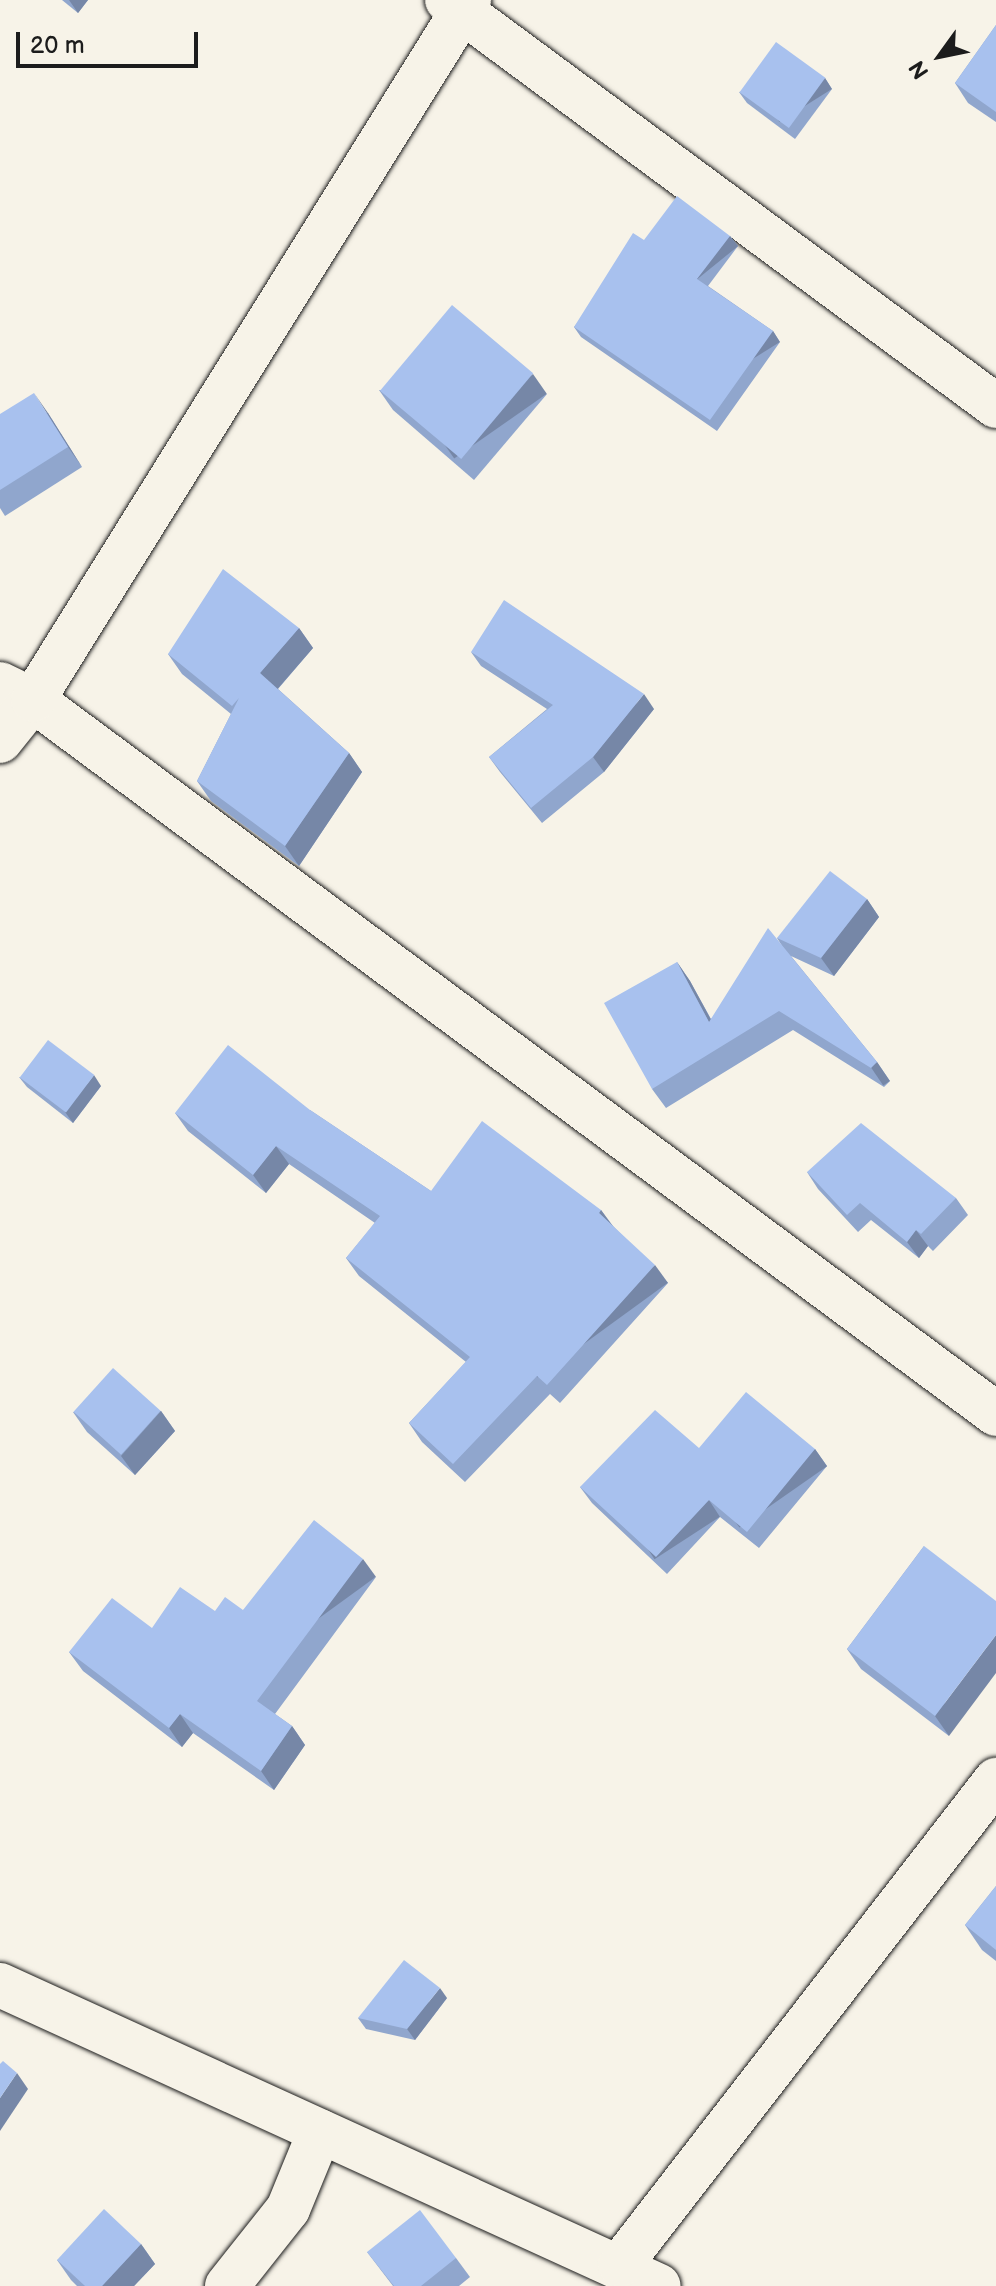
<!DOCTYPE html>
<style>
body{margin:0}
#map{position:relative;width:996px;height:2286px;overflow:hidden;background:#f7f3e8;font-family:"Balsamiq Sans",sans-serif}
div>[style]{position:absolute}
.roads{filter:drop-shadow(0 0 2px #1c1c1c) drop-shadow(0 0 2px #1c1c1c)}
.street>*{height:44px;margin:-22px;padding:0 22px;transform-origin:22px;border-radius:22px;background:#f7f3e8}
.wall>*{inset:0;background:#90a6cd}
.shaded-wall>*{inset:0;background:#7687a7;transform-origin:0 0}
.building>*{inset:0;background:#a8c1ee;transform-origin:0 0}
span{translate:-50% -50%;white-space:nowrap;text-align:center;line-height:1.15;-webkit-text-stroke:7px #f7f3e8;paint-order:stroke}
.north{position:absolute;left:900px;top:16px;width:80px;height:80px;-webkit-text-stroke:6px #f7f3e8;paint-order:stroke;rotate:237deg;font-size:22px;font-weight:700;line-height:32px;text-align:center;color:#1c1c1c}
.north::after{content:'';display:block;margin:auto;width:28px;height:36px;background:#1c1c1c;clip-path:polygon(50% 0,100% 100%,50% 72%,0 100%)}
.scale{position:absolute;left:16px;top:32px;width:182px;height:36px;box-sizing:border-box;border:4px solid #1c1c1c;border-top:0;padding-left:10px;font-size:24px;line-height:28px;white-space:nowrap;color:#1c1c1c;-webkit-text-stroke:6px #f7f3e8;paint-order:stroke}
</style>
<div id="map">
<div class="roads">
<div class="street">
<div style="left:447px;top:0;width:683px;rotate:36.48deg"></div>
<div style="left:0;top:684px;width:37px;rotate:26deg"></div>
<div style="left:33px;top:700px;width:1199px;rotate:36.55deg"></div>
<div style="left:0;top:741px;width:53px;rotate:-51.2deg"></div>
<div style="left:33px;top:700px;width:825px;rotate:-58.08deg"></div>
<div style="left:0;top:1985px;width:724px;rotate:24.55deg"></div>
<div style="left:620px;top:2265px;width:614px;rotate:-52.22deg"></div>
<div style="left:227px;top:2286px;width:98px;rotate:-51.6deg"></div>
<div style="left:288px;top:2209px;width:84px;rotate:-67.7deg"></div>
</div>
</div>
<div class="wall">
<div style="clip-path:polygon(62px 0,88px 0,78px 13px)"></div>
<div style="clip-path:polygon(996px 25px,996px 122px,968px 103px,955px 83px)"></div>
<div style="clip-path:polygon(825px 78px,832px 89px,795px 139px,747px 103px,739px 92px)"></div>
<div style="clip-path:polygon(730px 236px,738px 246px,708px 286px,773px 331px,780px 342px,717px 431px,581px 337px,574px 327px,644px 240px)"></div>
<div style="clip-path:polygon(379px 390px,547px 394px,474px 480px,393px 410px)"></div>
<div style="clip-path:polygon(48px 413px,82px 467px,5px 516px,0 508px,0 414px)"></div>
<div style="clip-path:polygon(299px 628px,313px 648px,278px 689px,349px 753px,362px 772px,299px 866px,211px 801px,197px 781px,231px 714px,182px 674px,168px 654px)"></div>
<div style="clip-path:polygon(471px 652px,654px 709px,604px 772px,542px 823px,500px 772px,489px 757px,547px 709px,481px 666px)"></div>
<div style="clip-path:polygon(867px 899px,879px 917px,834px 976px,791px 956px,877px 1062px,890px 1081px,884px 1087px,793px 1030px,666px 1108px,652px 1089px,677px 962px,690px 981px,711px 1019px,782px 946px,777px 938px)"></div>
<div style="clip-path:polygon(19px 1077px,101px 1086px,73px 1123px,27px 1087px)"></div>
<div style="clip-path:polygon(310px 1110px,431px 1191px,601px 1210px,613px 1226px,668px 1283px,560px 1403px,550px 1394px,465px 1482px,422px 1442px,409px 1423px,466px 1362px,359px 1276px,346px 1258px,375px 1223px,289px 1164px,266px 1193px,188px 1131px,175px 1113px)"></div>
<div style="clip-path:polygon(807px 1172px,956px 1198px,968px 1215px,933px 1251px,928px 1246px,919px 1258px,871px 1220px,858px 1232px,818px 1189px)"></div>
<div style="clip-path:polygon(161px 1411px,175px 1431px,135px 1475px,87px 1432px,73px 1412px)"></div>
<div style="clip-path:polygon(699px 1448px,815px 1449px,827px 1466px,759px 1548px,720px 1517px,667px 1574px,592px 1503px,580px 1487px)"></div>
<div style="clip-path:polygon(924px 1546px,949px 1736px,861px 1669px,847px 1649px)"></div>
<div style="clip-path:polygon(376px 1577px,275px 1714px,292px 1726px,305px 1745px,274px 1790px,193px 1733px,182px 1747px,83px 1671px,69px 1652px,215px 1611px,243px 1610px)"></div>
<div style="clip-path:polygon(996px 1886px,996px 1961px,982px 1950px,965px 1925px)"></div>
<div style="clip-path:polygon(447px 1998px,415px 2040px,366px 2029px,358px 2018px)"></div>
<div style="clip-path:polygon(141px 2244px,155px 2264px,134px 2286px,77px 2286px,71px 2280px,57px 2260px)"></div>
<div style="clip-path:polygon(367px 2252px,456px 2258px,470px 2277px,459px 2286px,393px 2286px)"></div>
</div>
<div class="shaded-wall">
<div style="clip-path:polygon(69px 0,88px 0,78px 13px)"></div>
<div style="left:825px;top:78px;width:13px;height:62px;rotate:58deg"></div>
<div style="left:730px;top:236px;width:13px;height:54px;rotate:51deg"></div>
<div style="left:773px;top:331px;width:13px;height:109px;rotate:58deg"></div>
<div style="left:533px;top:374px;width:24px;height:113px;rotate:55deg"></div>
<div style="clip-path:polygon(34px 393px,48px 413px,82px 467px,68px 447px)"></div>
<div style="clip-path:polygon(299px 628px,313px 648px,274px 693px,260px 673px)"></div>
<div style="clip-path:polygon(644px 694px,654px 709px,604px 772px,593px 757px)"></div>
<div style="clip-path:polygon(349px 753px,362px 772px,299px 866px,285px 846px)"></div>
<div style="clip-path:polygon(867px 899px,879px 917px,834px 976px,821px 958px)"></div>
<div style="clip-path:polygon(677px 962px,690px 981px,722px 1040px,709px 1022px)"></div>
<div style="left:877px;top:1062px;width:23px;height:8px;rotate:56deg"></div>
<div style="clip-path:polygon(94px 1075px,101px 1086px,73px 1123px,65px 1112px)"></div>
<div style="clip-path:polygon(276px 1146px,289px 1164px,266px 1193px,253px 1175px)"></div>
<div style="clip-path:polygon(601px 1210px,614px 1228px,599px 1213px)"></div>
<div style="clip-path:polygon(916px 1230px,928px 1246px,919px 1258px,907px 1242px)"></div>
<div style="left:655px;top:1265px;width:22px;height:161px;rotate:54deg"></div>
<div style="clip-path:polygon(161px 1411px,175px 1431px,135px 1475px,121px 1456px)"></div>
<div style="left:815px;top:1449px;width:21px;height:107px;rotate:55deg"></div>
<div style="left:709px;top:1500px;width:20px;height:78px;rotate:57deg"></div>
<div style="left:363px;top:1559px;width:22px;height:177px;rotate:54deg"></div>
<div style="clip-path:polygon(996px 1635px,996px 1673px,949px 1736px,935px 1716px)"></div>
<div style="clip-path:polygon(180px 1714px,193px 1733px,182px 1747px,169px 1728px)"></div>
<div style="clip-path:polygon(292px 1726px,305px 1745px,274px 1790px,261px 1771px)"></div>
<div style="clip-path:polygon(440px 1988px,447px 1998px,415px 2040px,407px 2029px)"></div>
<div style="clip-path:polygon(17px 2073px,28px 2089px,0 2131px,0 2098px)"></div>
<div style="clip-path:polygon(141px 2244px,155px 2264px,134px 2286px,102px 2286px)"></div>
</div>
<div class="building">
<div style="clip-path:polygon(996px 25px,996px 112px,955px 83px)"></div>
<div style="left:776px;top:42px;width:61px;height:62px;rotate:36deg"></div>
<div style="clip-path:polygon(677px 196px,730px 236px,697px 279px,773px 331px,710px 420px,574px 327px,633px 233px,644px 240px)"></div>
<div style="left:452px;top:305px;width:106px;height:112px;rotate:40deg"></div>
<div style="clip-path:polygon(34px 393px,68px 447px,0 490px,0 414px)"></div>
<div style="clip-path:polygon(223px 569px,299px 628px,260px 673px,349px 753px,285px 846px,197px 781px,239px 698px,232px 706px,168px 654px)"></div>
<div style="clip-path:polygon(504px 600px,644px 694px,593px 757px,531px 808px,489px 757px,553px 705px,471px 652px)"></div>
<div style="clip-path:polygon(830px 871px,867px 899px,821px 958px,777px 938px)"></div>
<div style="clip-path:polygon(768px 928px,877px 1062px,871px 1068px,779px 1011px,652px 1089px,604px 1003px,677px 962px,709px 1022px)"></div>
<div style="left:48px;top:1040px;width:58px;height:47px;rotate:37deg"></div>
<div style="clip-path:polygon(228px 1045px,310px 1110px,431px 1191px,482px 1121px,601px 1210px,599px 1213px,655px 1265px,547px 1385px,537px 1376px,453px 1464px,409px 1423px,470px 1357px,346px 1258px,380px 1216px,276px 1146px,253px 1175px,175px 1113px)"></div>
<div style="clip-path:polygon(861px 1123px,956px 1198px,921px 1234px,916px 1230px,907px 1242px,860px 1203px,847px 1215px,807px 1172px)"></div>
<div style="left:113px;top:1368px;width:64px;height:59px;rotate:42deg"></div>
<div style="clip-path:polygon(746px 1392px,815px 1449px,747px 1532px,709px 1500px,656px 1557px,580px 1487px,655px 1410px,699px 1448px)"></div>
<div style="clip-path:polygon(314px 1520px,363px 1559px,257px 1701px,292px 1726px,261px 1771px,180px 1714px,169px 1728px,69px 1652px,112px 1598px,152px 1628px,180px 1587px,215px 1611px,225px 1597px,243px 1610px)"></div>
<div style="clip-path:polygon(924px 1546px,996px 1601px,996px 1635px,935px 1716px,847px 1649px)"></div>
<div style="clip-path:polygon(996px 1886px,996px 1950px,965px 1925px)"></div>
<div style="clip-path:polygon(404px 1960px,440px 1988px,407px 2029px,358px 2018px)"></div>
<div style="clip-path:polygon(3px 2061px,17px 2073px,0 2098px,0 2064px)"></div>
<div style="clip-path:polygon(104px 2209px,141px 2244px,102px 2286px,85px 2286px,57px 2260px)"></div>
<div style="clip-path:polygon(420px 2210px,456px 2258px,421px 2286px,394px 2286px,367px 2252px)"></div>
</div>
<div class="north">N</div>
<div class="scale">20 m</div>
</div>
